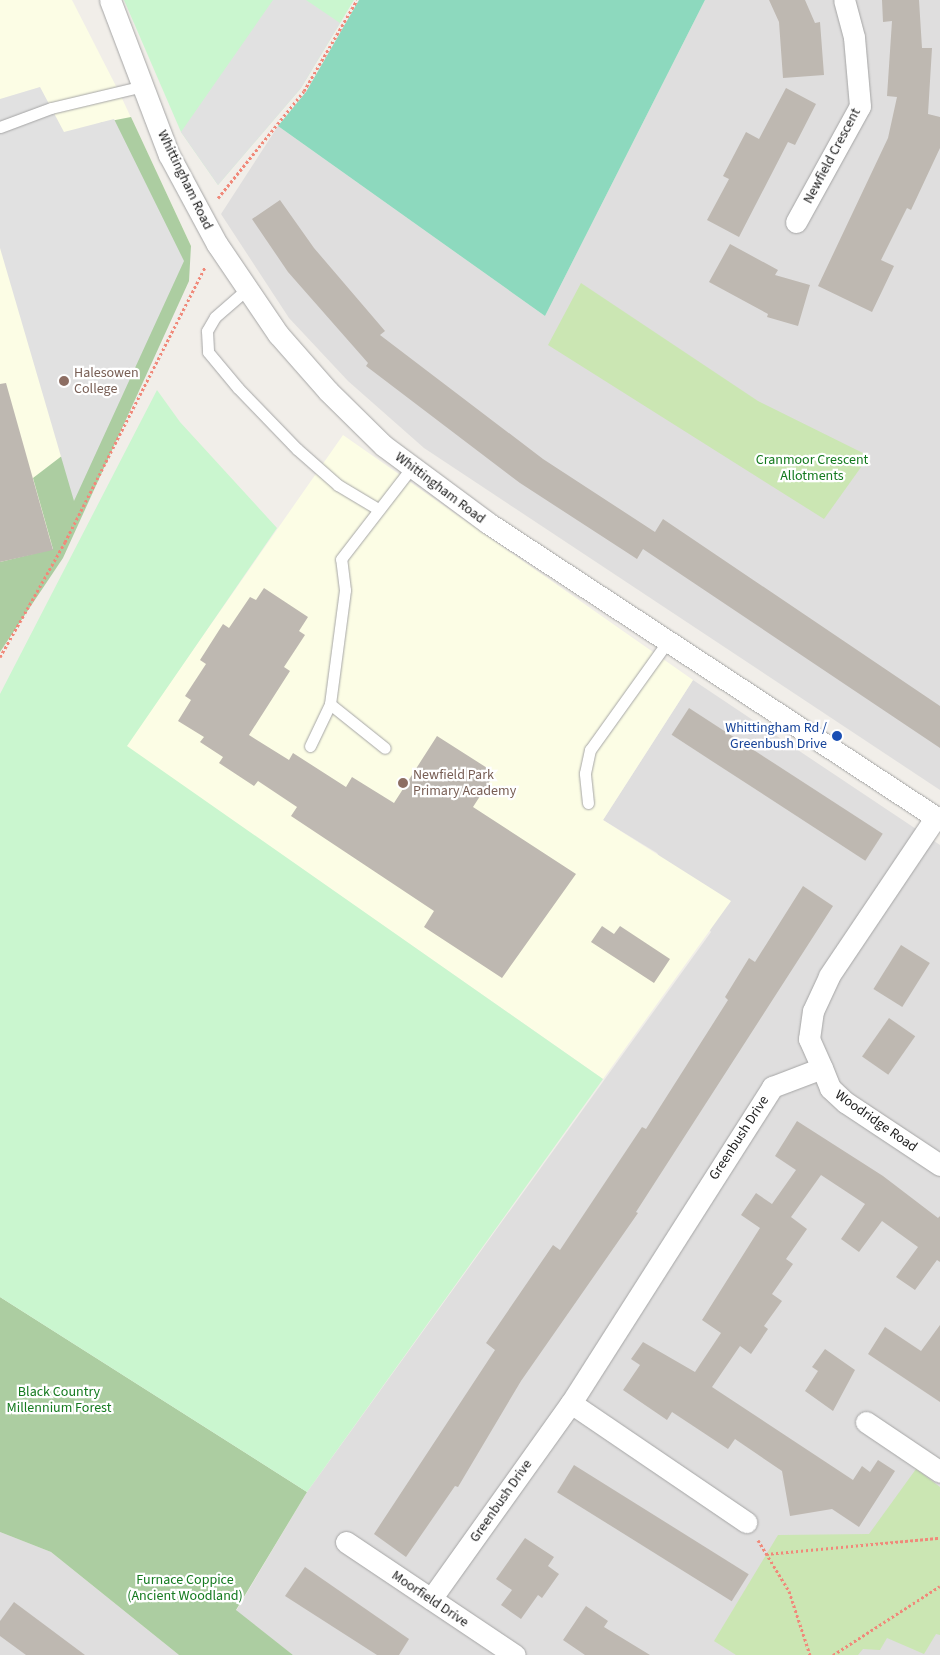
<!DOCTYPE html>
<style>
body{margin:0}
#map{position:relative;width:940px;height:1655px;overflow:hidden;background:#f1eee9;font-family:"Source Sans 3",sans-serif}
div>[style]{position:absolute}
.residential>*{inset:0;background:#dfdede}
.education>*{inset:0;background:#fcfde5}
.grass>*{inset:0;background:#cbe6b3}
.forest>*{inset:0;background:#accda1}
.park>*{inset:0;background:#caf6cf}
.pitch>*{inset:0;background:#8dd9be}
.parking>*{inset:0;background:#e1e1e1}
.building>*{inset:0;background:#beb8b1;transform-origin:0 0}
.path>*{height:3px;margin-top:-1.5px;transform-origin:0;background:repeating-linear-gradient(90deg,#f0897a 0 2.5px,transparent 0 5px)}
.roads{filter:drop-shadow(0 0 1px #a5a5a5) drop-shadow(0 0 1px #a5a5a5)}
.lane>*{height:11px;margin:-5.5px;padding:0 5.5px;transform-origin:5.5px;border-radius:5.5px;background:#fff}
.street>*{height:21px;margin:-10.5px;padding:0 10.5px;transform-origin:10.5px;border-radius:10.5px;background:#fff}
.dots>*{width:14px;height:14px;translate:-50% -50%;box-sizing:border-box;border:2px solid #fff;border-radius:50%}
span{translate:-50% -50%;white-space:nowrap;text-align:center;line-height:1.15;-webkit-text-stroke:4.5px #fff;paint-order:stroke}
.street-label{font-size:14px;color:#212121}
.education-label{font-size:14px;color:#785e54}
.left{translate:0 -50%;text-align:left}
.park-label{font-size:14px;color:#147a1f}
.transit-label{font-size:14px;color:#164399}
.right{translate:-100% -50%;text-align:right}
</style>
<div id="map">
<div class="residential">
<div style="clip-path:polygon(705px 0,940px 0,940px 790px,424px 448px,348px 381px,289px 318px,221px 214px,278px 126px,545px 316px)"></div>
<div style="clip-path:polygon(693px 680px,940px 845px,940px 1655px,293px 1655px,236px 1611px,307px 1492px,711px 932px,657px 853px,603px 820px)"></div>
<div style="clip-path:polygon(0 1532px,51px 1552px,179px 1655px,0 1655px)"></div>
</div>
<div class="education">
<div style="clip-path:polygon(0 0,72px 0,119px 92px,191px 246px,74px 501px,0 641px)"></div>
<div style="clip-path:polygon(343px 435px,693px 680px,603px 820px,731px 901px,603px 1079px,126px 746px)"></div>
</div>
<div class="grass">
<div style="clip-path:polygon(581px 283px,758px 401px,869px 456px,824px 519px,548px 345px)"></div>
<div style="clip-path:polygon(916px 1469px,940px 1487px,940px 1635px,936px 1634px,924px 1654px,887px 1638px,880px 1650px,863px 1649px,858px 1655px,736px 1655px,714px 1641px,778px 1535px,869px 1534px)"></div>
</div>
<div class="forest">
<div style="clip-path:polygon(131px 117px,191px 246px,189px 281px,63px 558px,0 652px,0 562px,53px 549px,33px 478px,80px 442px,100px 123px)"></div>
<div style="clip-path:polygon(0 1297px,307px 1492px,236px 1610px,293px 1655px,179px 1655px,51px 1552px,0 1532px)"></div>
</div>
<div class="park">
<div style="clip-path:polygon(124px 0,354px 0,301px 88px,218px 185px,181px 132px)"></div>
<div style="clip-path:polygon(157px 390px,180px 422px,277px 528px,127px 746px,603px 1079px,307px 1492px,0 1297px,0 694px)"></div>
</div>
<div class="pitch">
<div style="clip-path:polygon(359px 0,705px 0,545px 316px,278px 126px,306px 92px)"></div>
</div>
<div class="parking">
<div style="clip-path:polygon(273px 0,306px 0,340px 23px,301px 88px,218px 185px,181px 132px)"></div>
<div style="clip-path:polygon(40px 87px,64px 132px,114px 119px,184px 261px,74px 501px,0 248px,0 99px)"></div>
</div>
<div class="building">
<div style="clip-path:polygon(769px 0,805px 0,815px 23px,820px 22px,824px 75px,783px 78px,779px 22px)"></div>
<div style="clip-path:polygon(882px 0,919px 0,922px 48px,932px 48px,928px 114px,940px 117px,940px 148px,911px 210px,907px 208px,881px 260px,894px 266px,872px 312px,818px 286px,888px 138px,897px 97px,887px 96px,892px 21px,883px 22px)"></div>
<div style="clip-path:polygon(786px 88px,816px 104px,795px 145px,788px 142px,739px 237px,707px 220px,729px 179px,723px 176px,746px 132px,759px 139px)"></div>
<div style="clip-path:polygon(280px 200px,314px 248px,385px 331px,380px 335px,543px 459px,655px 532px,663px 519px,940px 706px,940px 748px,643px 549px,637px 559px,520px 483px,366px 366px,368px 363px,288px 272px,252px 219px)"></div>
<div style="clip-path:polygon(730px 244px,778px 270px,775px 275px,810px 285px,798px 326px,767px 317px,768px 314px,709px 282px)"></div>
<div style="clip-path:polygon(6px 383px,53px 550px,0 562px,0 384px)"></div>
<div style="clip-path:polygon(264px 588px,308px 617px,299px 631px,305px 635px,284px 667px,290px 671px,249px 735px,289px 760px,293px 753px,346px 787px,352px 777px,394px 803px,437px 736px,495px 773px,473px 807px,576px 874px,502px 978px,424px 927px,434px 911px,291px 816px,297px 807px,258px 781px,254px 786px,219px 763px,223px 757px,200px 742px,204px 737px,178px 721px,191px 700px,185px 696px,206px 664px,200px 660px,223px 624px,229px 628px,250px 597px,256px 600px)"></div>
<div style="left:689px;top:708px;width:231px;height:32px;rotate:33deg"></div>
<div style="clip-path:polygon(803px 886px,833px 906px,636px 1212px,638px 1213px,521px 1381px,458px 1487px,455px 1486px,406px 1557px,374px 1534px,495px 1350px,486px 1343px,553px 1245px,560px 1250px,642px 1127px,646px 1129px,728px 1000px,725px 997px,749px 958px,755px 962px)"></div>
<div style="clip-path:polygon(602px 926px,614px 934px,620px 926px,670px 959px,654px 983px,591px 942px)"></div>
<div style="left:901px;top:945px;width:34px;height:52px;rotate:32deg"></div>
<div style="left:889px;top:1018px;width:32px;height:47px;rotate:35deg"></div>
<div style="clip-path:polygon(797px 1121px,883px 1176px,938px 1218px,940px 1216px,940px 1262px,937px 1260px,915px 1290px,896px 1277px,918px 1247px,882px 1221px,859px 1252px,841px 1239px,865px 1204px,821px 1175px,791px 1217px,807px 1229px,786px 1259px,793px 1264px,772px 1294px,782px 1301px,764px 1326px,768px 1329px,751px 1354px,740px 1346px,712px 1387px,853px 1480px,862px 1466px,870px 1472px,878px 1460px,895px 1471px,859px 1527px,832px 1509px,790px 1516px,782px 1471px,735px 1439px,728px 1449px,672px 1412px,667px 1420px,623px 1390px,640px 1365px,631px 1359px,643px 1342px,695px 1372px,721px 1333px,702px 1320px,760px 1228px,741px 1215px,756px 1193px,772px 1204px,796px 1170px,775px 1156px)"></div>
<div style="clip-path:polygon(940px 1325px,940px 1402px,868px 1354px,885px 1327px,921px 1351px)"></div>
<div style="clip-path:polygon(825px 1349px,855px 1370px,833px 1411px,805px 1391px,818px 1371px,812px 1367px)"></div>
<div style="left:574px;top:1465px;width:206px;height:32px;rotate:32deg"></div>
<div style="clip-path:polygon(525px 1538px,554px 1557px,548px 1566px,559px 1574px,542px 1598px,538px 1595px,521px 1619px,501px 1605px,512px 1590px,496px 1579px)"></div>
<div style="clip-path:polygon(305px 1567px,409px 1639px,399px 1655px,377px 1655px,285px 1596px)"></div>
<div style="clip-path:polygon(14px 1602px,85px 1655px,26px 1655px,0 1636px,0 1621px)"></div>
<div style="clip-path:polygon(586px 1606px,608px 1621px,604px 1627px,650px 1655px,585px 1655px,563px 1640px)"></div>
</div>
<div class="path">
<div style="left:218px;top:198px;width:137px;rotate:-51.2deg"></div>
<div style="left:304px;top:91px;width:105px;rotate:-59.8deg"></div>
<div style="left:0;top:657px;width:132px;rotate:-60.5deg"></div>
<div style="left:65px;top:542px;width:309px;rotate:-63deg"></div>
<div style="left:758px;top:1540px;width:60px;rotate:58.7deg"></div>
<div style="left:789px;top:1591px;width:67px;rotate:71.8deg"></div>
<div style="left:766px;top:1554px;width:175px;rotate:-5.3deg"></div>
<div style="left:833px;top:1655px;width:127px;rotate:-32.8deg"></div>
</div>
<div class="roads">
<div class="lane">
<div style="left:0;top:127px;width:54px;rotate:-20.4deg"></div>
<div style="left:51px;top:108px;width:95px;rotate:-13.4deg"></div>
<div style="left:246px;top:290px;width:41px;rotate:138.9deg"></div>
<div style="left:215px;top:317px;width:16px;rotate:120deg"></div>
<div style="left:207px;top:331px;width:21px;rotate:87deg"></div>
<div style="left:208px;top:352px;width:47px;rotate:50.2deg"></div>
<div style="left:238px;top:388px;width:85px;rotate:46deg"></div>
<div style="left:297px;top:449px;width:55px;rotate:41.3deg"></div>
<div style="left:338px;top:485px;width:47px;rotate:31deg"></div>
<div style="left:330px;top:704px;width:70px;rotate:38.7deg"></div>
<div style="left:310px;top:746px;width:47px;rotate:-64.5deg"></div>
<div style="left:330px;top:704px;width:115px;rotate:-82.5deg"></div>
<div style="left:345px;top:590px;width:31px;rotate:-97deg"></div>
<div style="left:341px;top:559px;width:116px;rotate:-52.3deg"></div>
<div style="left:588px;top:803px;width:30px;rotate:-96deg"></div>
<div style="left:585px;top:773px;width:24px;rotate:-78deg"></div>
<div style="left:590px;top:750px;width:134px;rotate:-54.4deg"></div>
</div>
<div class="street">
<div style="left:110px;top:0;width:166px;rotate:69.2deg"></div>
<div style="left:169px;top:155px;width:101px;rotate:61.7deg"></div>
<div style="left:217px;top:244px;width:109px;rotate:55.9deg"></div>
<div style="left:278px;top:334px;width:76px;rotate:48.7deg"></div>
<div style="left:328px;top:391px;width:78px;rotate:44.5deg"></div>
<div style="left:384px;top:446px;width:129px;rotate:36.5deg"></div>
<div style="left:488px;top:523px;width:541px;rotate:33.31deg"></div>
<div style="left:796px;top:222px;width:132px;rotate:-61.1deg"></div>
<div style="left:860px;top:106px;width:69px;rotate:-95deg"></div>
<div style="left:854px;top:37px;width:38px;rotate:-105deg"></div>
<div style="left:822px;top:1068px;width:22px;rotate:68deg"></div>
<div style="left:830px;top:1088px;width:21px;rotate:43deg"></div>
<div style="left:845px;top:1102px;width:114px;rotate:33.6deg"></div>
<div style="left:571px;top:1403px;width:212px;rotate:34.2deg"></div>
<div style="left:866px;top:1422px;width:89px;rotate:34deg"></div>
<div style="left:346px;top:1542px;width:203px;rotate:33.8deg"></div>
<div style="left:431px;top:1599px;width:241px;rotate:-54.5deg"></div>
<div style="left:571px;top:1403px;width:375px;rotate:-57.5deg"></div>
<div style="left:772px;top:1087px;width:53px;rotate:-20.8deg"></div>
<div style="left:822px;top:1068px;width:32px;rotate:-114deg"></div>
<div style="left:809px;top:1039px;width:28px;rotate:-82deg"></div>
<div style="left:813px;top:1011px;width:38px;rotate:-65deg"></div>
<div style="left:829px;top:976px;width:192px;rotate:-56.1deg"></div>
</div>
</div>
<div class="dots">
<div style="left:64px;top:381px;background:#8d6e63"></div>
<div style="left:837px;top:736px;background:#1a4fb4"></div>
<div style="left:403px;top:783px;background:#8d6e63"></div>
</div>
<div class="street-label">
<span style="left:832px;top:156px;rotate:-62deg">Newfield Crescent</span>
<span style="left:185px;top:180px;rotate:64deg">Whittingham Road</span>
<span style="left:440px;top:488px;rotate:37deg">Whittingham Road</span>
<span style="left:876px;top:1121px;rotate:35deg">Woodridge Road</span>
<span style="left:739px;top:1138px;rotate:-57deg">Greenbush Drive</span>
<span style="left:501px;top:1501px;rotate:-55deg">Greenbush Drive</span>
<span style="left:430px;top:1599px;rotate:34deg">Moorfield Drive</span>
</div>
<div class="education-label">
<span class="left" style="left:74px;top:381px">Halesowen<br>College</span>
<span class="left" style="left:413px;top:783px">Newfield Park<br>Primary Academy</span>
</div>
<div class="park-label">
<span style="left:812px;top:468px">Cranmoor Crescent<br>Allotments</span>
<span style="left:59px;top:1400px">Black Country<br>Millennium Forest</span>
<span style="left:185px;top:1588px">Furnace Coppice<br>(Ancient Woodland)</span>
</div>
<div class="transit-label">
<span class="right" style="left:827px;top:736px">Whittingham Rd /<br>Greenbush Drive</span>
</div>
</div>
